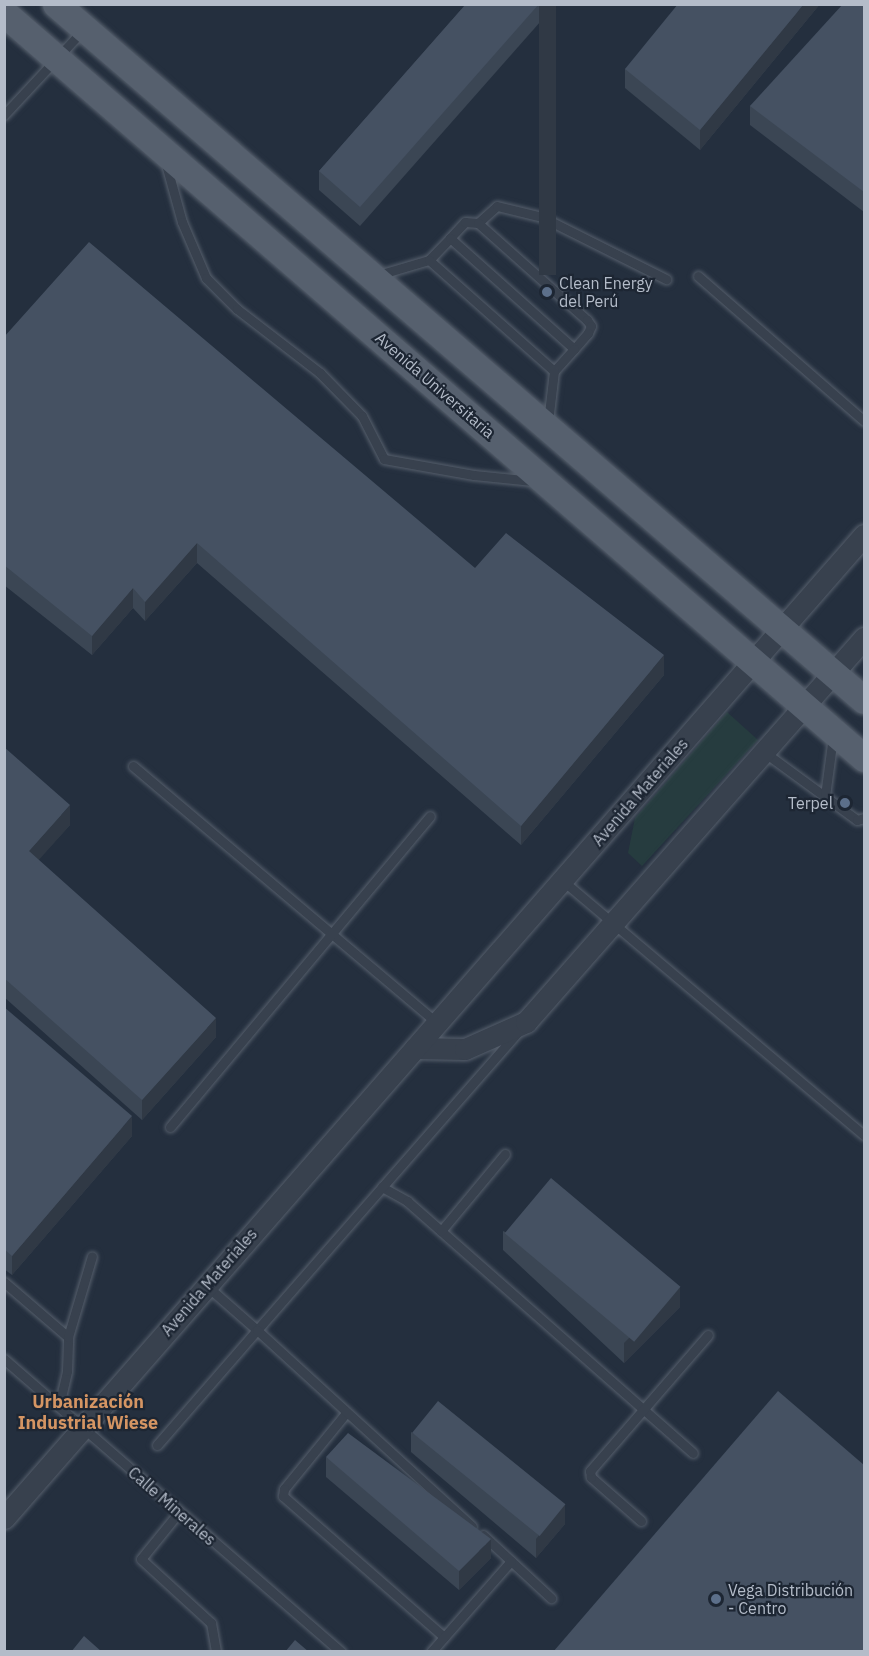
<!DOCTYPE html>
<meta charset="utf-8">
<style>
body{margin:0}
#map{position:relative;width:869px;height:1656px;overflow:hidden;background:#242f3e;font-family:"IBM Plex Sans",sans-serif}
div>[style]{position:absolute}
.green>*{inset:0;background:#263c3f}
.roads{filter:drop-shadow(0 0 2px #565f6c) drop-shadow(0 0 2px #565f6c)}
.service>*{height:9px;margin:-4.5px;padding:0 4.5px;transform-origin:4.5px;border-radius:4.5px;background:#38414e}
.tertiary>*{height:21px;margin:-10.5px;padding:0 10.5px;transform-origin:10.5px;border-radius:10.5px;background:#38414e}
.primary>*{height:27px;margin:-13.5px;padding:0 13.5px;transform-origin:13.5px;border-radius:13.5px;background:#56606e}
.wall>*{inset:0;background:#3b4654}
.shaded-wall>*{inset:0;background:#303945;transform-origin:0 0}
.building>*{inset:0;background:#455162;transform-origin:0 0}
.dots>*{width:16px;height:16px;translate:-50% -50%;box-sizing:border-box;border:3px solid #1d2633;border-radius:50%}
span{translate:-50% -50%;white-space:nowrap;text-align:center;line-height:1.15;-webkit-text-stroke:4.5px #1d2633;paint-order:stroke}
.poi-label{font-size:16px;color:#b4bcc9}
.left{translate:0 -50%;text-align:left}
.right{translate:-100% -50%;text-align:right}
.street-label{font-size:16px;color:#b4bcc9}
.neighbourhood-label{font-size:18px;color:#d59563;font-weight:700}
.frame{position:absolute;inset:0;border:6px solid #b4bcc9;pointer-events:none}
</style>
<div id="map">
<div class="green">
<div style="clip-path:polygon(727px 712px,758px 740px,642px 866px,628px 853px,635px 818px)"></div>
</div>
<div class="roads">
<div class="service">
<div style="left:4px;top:115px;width:115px;rotate:-47.1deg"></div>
<div style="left:166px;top:164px;width:60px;rotate:74.6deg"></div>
<div style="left:182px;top:222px;width:61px;rotate:66.8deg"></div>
<div style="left:206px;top:278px;width:44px;rotate:45deg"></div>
<div style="left:237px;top:309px;width:105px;rotate:37.6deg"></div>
<div style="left:320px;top:373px;width:60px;rotate:45.7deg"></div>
<div style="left:362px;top:416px;width:48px;rotate:62.9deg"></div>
<div style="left:384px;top:459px;width:91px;rotate:10.1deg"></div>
<div style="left:474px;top:475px;width:59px;rotate:5.8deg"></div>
<div style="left:478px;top:223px;width:25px;rotate:-42deg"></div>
<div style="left:497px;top:206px;width:46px;rotate:13.7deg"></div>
<div style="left:542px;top:217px;width:139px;rotate:26.6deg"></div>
<div style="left:450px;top:238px;width:22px;rotate:-47deg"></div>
<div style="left:465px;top:222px;width:13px;rotate:4deg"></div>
<div style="left:478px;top:223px;width:146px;rotate:41.7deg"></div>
<div style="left:587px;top:320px;width:7px;rotate:56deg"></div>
<div style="left:591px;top:326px;width:8px;rotate:113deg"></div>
<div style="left:588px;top:333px;width:21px;rotate:131deg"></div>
<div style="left:429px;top:260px;width:30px;rotate:-46deg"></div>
<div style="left:450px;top:238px;width:166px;rotate:41.8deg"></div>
<div style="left:574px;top:349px;width:30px;rotate:132deg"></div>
<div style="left:378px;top:275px;width:53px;rotate:-16.4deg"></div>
<div style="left:429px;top:260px;width:167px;rotate:41.6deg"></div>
<div style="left:554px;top:371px;width:51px;rotate:96.7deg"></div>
<div style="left:698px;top:276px;width:220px;rotate:41.1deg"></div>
<div style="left:764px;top:752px;width:115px;rotate:36.2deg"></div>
<div style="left:857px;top:820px;width:7px;rotate:-16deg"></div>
<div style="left:133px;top:766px;width:398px;rotate:40.2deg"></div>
<div style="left:825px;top:796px;width:61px;rotate:-82.4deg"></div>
<div style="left:562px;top:880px;width:395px;rotate:40.2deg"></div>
<div style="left:170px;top:1127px;width:405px;rotate:-50.1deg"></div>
<div style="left:382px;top:1187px;width:29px;rotate:29deg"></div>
<div style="left:407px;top:1201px;width:381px;rotate:41.4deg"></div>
<div style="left:441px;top:1231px;width:100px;rotate:-50.3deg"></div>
<div style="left:4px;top:1282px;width:84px;rotate:40.7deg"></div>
<div style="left:208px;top:1287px;width:65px;rotate:41.3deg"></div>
<div style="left:257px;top:1330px;width:395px;rotate:-48.8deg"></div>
<div style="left:4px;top:1359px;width:447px;rotate:41deg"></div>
<div style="left:59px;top:1406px;width:36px;rotate:-77deg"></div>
<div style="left:67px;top:1371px;width:34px;rotate:-88deg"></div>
<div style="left:68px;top:1337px;width:84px;rotate:-73.5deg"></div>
<div style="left:346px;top:1413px;width:98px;rotate:129.2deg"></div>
<div style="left:284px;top:1489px;width:7px;rotate:98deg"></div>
<div style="left:283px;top:1496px;width:214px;rotate:41.2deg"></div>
<div style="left:157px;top:1445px;width:152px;rotate:-49deg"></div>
<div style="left:257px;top:1330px;width:291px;rotate:42.4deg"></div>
<div style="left:179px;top:1512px;width:60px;rotate:129deg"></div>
<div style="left:141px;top:1559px;width:95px;rotate:42.4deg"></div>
<div style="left:211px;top:1623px;width:29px;rotate:80deg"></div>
<div style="left:641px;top:1521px;width:67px;rotate:-138.7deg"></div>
<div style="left:591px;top:1477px;width:6px;rotate:-99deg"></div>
<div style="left:590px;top:1471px;width:180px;rotate:-49.1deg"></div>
<div style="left:483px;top:1535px;width:93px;rotate:42.8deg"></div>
<div style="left:431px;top:1652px;width:121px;rotate:-48.7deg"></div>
</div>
<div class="tertiary">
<div style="left:415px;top:1048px;width:50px;rotate:1.1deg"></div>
<div style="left:465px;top:1049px;width:67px;rotate:-23.9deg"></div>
<div style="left:526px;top:1022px;width:512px;rotate:-48.65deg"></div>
<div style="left:4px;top:1518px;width:1306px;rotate:-48.82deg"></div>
</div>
<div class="primary">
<div style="left:56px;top:4px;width:1066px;rotate:40.74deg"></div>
<div style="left:4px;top:13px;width:1138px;rotate:40.9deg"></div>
</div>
</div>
<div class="wall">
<div style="clip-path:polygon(466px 4px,556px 4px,360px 226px,319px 190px,319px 171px)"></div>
<div style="clip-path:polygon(820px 4px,700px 150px,625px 88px,625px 69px)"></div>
<div style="clip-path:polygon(864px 4px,864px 212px,750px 125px,750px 106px)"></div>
<div style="clip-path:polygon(4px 337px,475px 568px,664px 675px,521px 845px,197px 563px,145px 621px,133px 608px,92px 655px,4px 585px)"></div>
<div style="clip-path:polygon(4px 747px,70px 825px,38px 860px,216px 1037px,142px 1120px,4px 997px)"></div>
<div style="clip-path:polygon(4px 1007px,132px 1136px,12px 1275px,4px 1269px)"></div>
<div style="clip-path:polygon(503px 1231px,680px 1307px,624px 1363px,503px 1250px)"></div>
<div style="clip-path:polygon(411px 1432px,565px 1524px,536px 1558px,411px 1452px)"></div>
<div style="clip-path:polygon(326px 1457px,491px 1558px,459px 1590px,326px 1477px)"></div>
</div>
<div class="shaded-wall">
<div style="left:539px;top:4px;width:17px;height:271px"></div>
<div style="clip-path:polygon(804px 4px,820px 4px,700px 150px,700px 130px)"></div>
<div style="clip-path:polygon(197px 543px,197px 563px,145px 621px,145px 602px)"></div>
<div style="clip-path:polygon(133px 588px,133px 608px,92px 655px,92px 636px)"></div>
<div style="clip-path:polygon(664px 655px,664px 675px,521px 845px,521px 826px)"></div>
<div style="clip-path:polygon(70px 805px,70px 825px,29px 871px,29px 851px)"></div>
<div style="clip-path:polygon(216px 1018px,216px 1037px,142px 1120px,142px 1100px)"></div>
<div style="clip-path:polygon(132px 1116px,132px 1136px,12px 1275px,12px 1256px)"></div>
<div style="clip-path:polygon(680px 1287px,680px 1307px,624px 1363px,624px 1343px)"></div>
<div style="clip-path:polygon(565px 1504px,565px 1524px,536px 1558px,536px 1539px)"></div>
<div style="clip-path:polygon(491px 1539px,491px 1558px,459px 1590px,459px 1571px)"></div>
</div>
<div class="building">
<div style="clip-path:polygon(466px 4px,539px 4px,360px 207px,319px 171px)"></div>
<div style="clip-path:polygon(678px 4px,804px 4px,700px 130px,625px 69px)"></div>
<div style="clip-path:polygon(843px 4px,864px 4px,864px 192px,750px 106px)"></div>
<div style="clip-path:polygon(89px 242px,475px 568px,506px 533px,664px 655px,521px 826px,197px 543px,145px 602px,133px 588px,92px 636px,4px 565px,4px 337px)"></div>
<div style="clip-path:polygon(4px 747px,70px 805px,29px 851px,216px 1018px,142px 1100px,4px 978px)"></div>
<div style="clip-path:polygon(4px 1007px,132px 1116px,12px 1256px,4px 1249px)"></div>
<div style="left:551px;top:1178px;width:169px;height:72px;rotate:40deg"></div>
<div style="clip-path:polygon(778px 1391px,864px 1465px,864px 1652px,553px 1652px)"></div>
<div style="left:438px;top:1401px;width:164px;height:41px;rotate:39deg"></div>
<div style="clip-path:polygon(348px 1433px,491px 1539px,459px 1571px,326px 1457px)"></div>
<div style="clip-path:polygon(84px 1636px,102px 1652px,71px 1652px)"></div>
<div style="clip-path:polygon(295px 1640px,309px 1652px,285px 1652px)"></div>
</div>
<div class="dots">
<div style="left:547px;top:292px;background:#5c6f8a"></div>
<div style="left:845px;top:803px;background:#5c6f8a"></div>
<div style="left:716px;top:1599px;background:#5c6f8a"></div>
</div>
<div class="poi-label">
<span class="left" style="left:559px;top:292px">Clean Energy<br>del Perú</span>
<span class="right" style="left:833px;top:803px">Terpel</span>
<span class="left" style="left:728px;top:1599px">Vega Distribución<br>- Centro</span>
</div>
<div class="street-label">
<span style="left:435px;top:385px;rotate:41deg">Avenida Universitaria</span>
<span style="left:640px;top:792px;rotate:-49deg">Avenida Materiales</span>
<span style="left:209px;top:1282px;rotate:-49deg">Avenida Materiales</span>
<span style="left:172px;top:1506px;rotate:41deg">Calle Minerales</span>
</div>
<div class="neighbourhood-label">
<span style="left:88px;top:1413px">Urbanización<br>Industrial Wiese</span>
</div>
<div class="frame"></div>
</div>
